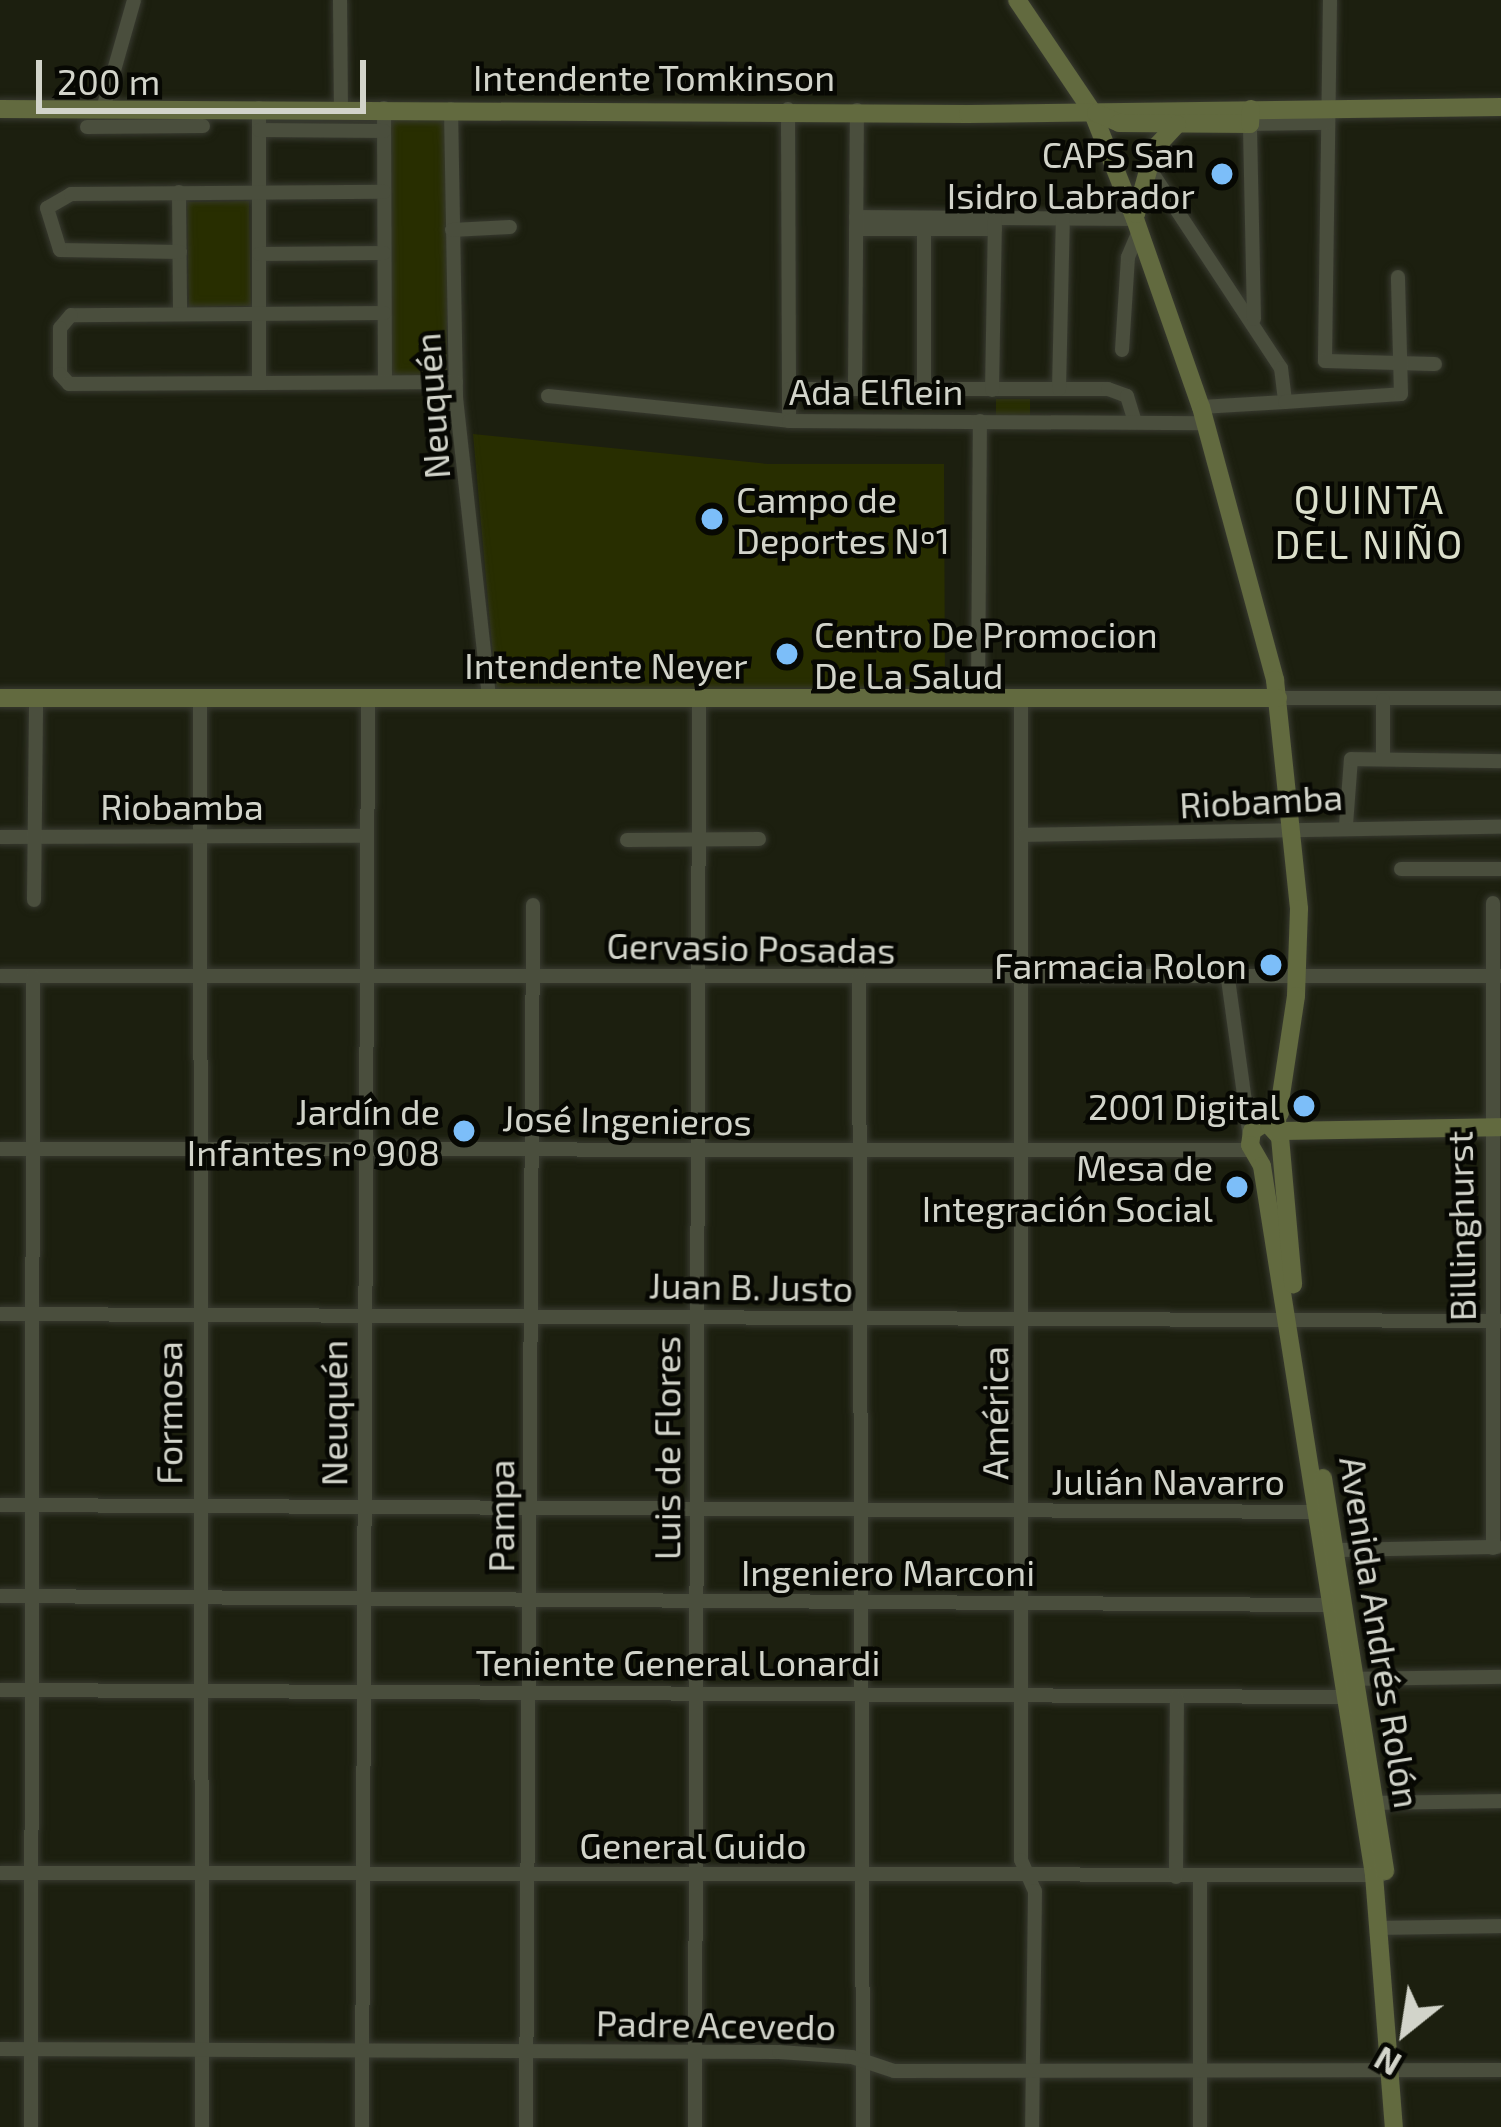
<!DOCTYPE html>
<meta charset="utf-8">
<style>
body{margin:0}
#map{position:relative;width:1501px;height:2127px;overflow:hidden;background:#1c1f0f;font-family:"Exo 2",sans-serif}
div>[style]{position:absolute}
.green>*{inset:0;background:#282e00;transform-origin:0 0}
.roads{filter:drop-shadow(0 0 3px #383a30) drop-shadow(0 0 3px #383a30)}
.street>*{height:14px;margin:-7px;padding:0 7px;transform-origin:7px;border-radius:7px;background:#4a4e3d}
.secondary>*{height:18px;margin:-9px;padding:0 9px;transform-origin:9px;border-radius:9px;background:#626a3f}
.dots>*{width:33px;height:33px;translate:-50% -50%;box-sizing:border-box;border:6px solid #070803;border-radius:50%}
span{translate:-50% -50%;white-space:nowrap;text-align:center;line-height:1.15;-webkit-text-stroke:9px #070803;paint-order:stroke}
.street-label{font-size:36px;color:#d2d4ca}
.poi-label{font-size:36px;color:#d2d4ca}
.right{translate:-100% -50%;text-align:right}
.left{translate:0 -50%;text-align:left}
.neighbourhood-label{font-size:39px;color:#dbdfcb;letter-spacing:3px}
.north{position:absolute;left:1345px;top:1971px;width:120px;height:120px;-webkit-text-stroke:9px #070803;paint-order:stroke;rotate:210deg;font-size:33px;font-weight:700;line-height:48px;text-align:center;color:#d2d4ca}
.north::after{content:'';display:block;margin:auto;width:42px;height:54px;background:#d2d4ca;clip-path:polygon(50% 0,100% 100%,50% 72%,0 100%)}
.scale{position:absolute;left:36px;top:60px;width:330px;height:54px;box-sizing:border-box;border:6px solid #d2d4ca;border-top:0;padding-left:15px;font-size:36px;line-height:42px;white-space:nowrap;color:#d2d4ca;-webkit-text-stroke:9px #070803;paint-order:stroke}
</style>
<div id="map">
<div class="green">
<div style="left:391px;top:120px;width:56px;height:255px"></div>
<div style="left:249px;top:201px;width:105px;height:62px;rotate:89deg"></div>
<div style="left:996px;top:399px;width:34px;height:17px"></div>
<div style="clip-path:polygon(473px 434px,768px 464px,944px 464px,945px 688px,496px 690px)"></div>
</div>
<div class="roads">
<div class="street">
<div style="left:340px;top:0;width:108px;rotate:89.5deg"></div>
<div style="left:1330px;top:0;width:361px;rotate:90.8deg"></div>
<div style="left:1325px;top:361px;width:110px;rotate:1.6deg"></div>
<div style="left:259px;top:108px;width:275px;rotate:90deg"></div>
<div style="left:384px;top:108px;width:274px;rotate:89.8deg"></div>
<div style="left:103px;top:109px;width:113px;rotate:-74.1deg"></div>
<div style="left:451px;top:109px;width:289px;rotate:89deg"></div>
<div style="left:456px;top:398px;width:302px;rotate:83.7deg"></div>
<div style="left:788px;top:109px;width:312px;rotate:89.8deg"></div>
<div style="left:87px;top:127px;width:116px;rotate:-0.5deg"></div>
<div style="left:259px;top:130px;width:125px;rotate:0.5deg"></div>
<div style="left:1147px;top:165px;width:243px;rotate:56.6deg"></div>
<div style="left:1281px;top:368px;width:34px;rotate:83deg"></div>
<div style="left:1285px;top:402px;width:84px;rotate:176.6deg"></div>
<div style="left:179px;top:192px;width:122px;rotate:89.5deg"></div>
<div style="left:856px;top:217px;width:279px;rotate:0.4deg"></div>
<div style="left:924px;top:218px;width:171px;rotate:90deg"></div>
<div style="left:856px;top:229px;width:139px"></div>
<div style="left:452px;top:230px;width:58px;rotate:-3deg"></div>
<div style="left:180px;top:252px;width:120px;rotate:-179deg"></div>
<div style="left:60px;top:250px;width:44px;rotate:-107.2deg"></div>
<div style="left:47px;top:208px;width:28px;rotate:-30deg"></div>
<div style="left:71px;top:194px;width:313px;rotate:-0.4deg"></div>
<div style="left:259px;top:254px;width:125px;rotate:-0.5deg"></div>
<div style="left:384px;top:313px;width:313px;rotate:179.6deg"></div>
<div style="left:71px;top:315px;width:17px;rotate:130deg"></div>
<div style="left:60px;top:328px;width:46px;rotate:90deg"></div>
<div style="left:60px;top:374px;width:13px;rotate:48deg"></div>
<div style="left:69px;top:384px;width:387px;rotate:-0.3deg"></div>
<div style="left:1254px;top:319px;width:195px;rotate:-91.2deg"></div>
<div style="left:1250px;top:124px;width:76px;rotate:-0.8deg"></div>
<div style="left:1122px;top:350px;width:93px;rotate:-86.3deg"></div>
<div style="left:1128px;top:257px;width:28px;rotate:-67deg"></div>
<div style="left:789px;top:389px;width:319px"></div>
<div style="left:1108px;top:389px;width:20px;rotate:20deg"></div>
<div style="left:1127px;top:396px;width:27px;rotate:73deg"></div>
<div style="left:855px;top:389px;width:279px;rotate:-89.6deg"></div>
<div style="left:1059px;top:389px;width:172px;rotate:-88.7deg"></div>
<div style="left:992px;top:390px;width:171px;rotate:-89deg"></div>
<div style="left:548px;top:396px;width:242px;rotate:5.9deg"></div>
<div style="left:789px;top:421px;width:416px;rotate:0.3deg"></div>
<div style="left:1285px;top:402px;width:116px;rotate:-3.9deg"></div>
<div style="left:1401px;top:394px;width:117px;rotate:-91.5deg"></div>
<div style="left:978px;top:696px;width:275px;rotate:-89.6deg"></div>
<div style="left:1021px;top:696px;width:1164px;rotate:90deg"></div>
<div style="left:1021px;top:1860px;width:34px;rotate:66deg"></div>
<div style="left:1035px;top:1891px;width:236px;rotate:90.7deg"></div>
<div style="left:1278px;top:698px;width:223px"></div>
<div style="left:200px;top:699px;width:1428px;rotate:89.92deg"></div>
<div style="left:1383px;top:700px;width:59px;rotate:90deg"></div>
<div style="left:1346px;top:825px;width:66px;rotate:-85.7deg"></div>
<div style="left:1351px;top:759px;width:150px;rotate:0.8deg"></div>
<div style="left:1024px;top:835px;width:477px;rotate:-1deg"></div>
<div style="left:0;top:837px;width:364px;rotate:-0.2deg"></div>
<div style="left:627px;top:840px;width:132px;rotate:-0.4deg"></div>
<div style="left:1401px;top:869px;width:100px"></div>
<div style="left:34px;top:900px;width:203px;rotate:-89.4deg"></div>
<div style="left:1493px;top:903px;width:645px;rotate:90deg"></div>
<div style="left:0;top:976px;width:1501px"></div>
<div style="left:859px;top:979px;width:1148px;rotate:89.8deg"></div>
<div style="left:1228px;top:979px;width:160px;rotate:82.1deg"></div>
<div style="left:0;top:1149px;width:1253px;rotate:0.05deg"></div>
<div style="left:0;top:1314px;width:1501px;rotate:0.27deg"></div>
<div style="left:0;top:1505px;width:1321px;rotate:0.3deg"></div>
<div style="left:1334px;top:1550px;width:163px;rotate:-1.1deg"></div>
<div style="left:0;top:1596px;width:1339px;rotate:0.39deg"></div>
<div style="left:1350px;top:1679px;width:151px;rotate:-0.8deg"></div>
<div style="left:0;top:1690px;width:1351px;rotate:0.3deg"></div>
<div style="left:1375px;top:1803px;width:126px;rotate:-0.9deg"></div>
<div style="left:0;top:1873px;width:1381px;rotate:0.08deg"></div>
<div style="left:1176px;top:1877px;width:179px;rotate:-89.7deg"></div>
<div style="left:1200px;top:1877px;width:250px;rotate:90deg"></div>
<div style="left:1380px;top:1928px;width:121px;rotate:-0.9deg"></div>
<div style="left:0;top:2049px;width:779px;rotate:0.22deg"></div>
<div style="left:779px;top:2052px;width:73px;rotate:3.9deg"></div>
<div style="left:852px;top:2057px;width:44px;rotate:18.4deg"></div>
<div style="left:894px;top:2071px;width:607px;rotate:-0.09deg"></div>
<div style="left:31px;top:2127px;width:1150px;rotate:-89.9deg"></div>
<div style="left:362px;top:2127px;width:1427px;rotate:-89.76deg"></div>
<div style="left:526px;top:2127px;width:1222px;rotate:-89.67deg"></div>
<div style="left:695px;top:2127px;width:1430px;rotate:-89.84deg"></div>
</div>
<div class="secondary">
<div style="left:1017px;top:0;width:134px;rotate:56deg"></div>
<div style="left:1092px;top:111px;width:116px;rotate:68.3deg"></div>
<div style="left:1135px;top:219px;width:199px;rotate:70.7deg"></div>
<div style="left:1201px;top:407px;width:283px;rotate:74.8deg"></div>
<div style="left:1275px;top:680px;width:230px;rotate:84deg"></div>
<div style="left:1299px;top:909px;width:87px;rotate:92deg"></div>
<div style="left:1296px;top:996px;width:134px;rotate:98.6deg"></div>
<div style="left:0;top:109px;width:968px;rotate:0.3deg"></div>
<div style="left:968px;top:114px;width:533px;rotate:-0.75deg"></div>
<div style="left:1096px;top:113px;width:25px;rotate:23deg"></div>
<div style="left:1119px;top:123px;width:131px;rotate:0.4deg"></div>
<div style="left:1250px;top:124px;width:15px;rotate:-86deg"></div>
<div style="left:1136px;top:214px;width:67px;rotate:-74.5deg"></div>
<div style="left:1154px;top:149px;width:34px;rotate:-47deg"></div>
<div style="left:0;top:698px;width:1278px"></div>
<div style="left:1280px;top:1113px;width:33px;rotate:147deg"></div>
<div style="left:1252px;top:1131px;width:14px;rotate:98deg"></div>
<div style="left:1250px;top:1145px;width:24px;rotate:60deg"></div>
<div style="left:1262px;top:1166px;width:718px;rotate:81.02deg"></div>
<div style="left:1374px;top:1875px;width:253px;rotate:85.5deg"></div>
<div style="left:1270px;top:1126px;width:15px;rotate:48deg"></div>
<div style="left:1280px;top:1137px;width:148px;rotate:84.9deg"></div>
<div style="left:1277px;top:1131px;width:224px;rotate:-1deg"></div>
<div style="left:1323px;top:1478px;width:398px;rotate:81deg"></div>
</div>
</div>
<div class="dots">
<div style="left:1222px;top:174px;background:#7cbef9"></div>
<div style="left:712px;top:519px;background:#7cbef9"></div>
<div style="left:787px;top:654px;background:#7cbef9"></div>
<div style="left:1271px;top:965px;background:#7cbef9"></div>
<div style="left:1304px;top:1106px;background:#7cbef9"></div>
<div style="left:464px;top:1131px;background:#7cbef9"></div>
<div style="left:1237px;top:1187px;background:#7cbef9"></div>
</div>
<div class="street-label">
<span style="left:654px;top:77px">Intendente Tomkinson</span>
<span style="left:876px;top:391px">Ada Elflein</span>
<span style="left:431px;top:406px;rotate:-94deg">Neuquén</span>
<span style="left:606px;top:665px">Intendente Neyer</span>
<span style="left:1261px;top:800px;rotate:-3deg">Riobamba</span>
<span style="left:182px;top:806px">Riobamba</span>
<span style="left:751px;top:947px;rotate:1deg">Gervasio Posadas</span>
<span style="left:627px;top:1119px;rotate:1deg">José Ingenieros</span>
<span style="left:1460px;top:1226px;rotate:-91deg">Billinghurst</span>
<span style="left:751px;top:1286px;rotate:1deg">Juan B. Justo</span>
<span style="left:168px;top:1413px;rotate:-90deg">Formosa</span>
<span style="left:333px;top:1413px;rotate:-90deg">Neuquén</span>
<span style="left:994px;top:1413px;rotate:-90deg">América</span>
<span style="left:666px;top:1448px;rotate:-90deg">Luis de Flores</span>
<span style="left:1168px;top:1481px">Julián Navarro</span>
<span style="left:500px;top:1516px;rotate:-90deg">Pampa</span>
<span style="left:888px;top:1572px">Ingeniero Marconi</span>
<span style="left:1381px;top:1632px;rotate:81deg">Avenida Andrés Rolón</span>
<span style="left:678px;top:1662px">Teniente General Lonardi</span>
<span style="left:693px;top:1845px">General Guido</span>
<span style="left:716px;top:2024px;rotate:1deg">Padre Acevedo</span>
</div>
<div class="poi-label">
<span class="right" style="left:1195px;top:174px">CAPS San<br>Isidro Labrador</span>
<span class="left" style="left:736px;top:519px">Campo de<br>Deportes Nº1</span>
<span class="left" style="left:814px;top:654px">Centro De Promocion<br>De La Salud</span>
<span class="right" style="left:1247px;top:965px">Farmacia Rolon</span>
<span class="right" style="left:1280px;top:1106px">2001 Digital</span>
<span class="right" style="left:440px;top:1131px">Jardín de<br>Infantes nº 908</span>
<span class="right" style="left:1213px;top:1187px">Mesa de<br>Integración Social</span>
</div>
<div class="neighbourhood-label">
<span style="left:1370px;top:522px">QUINTA<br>DEL NIÑO</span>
</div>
<div class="north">N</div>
<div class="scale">200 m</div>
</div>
